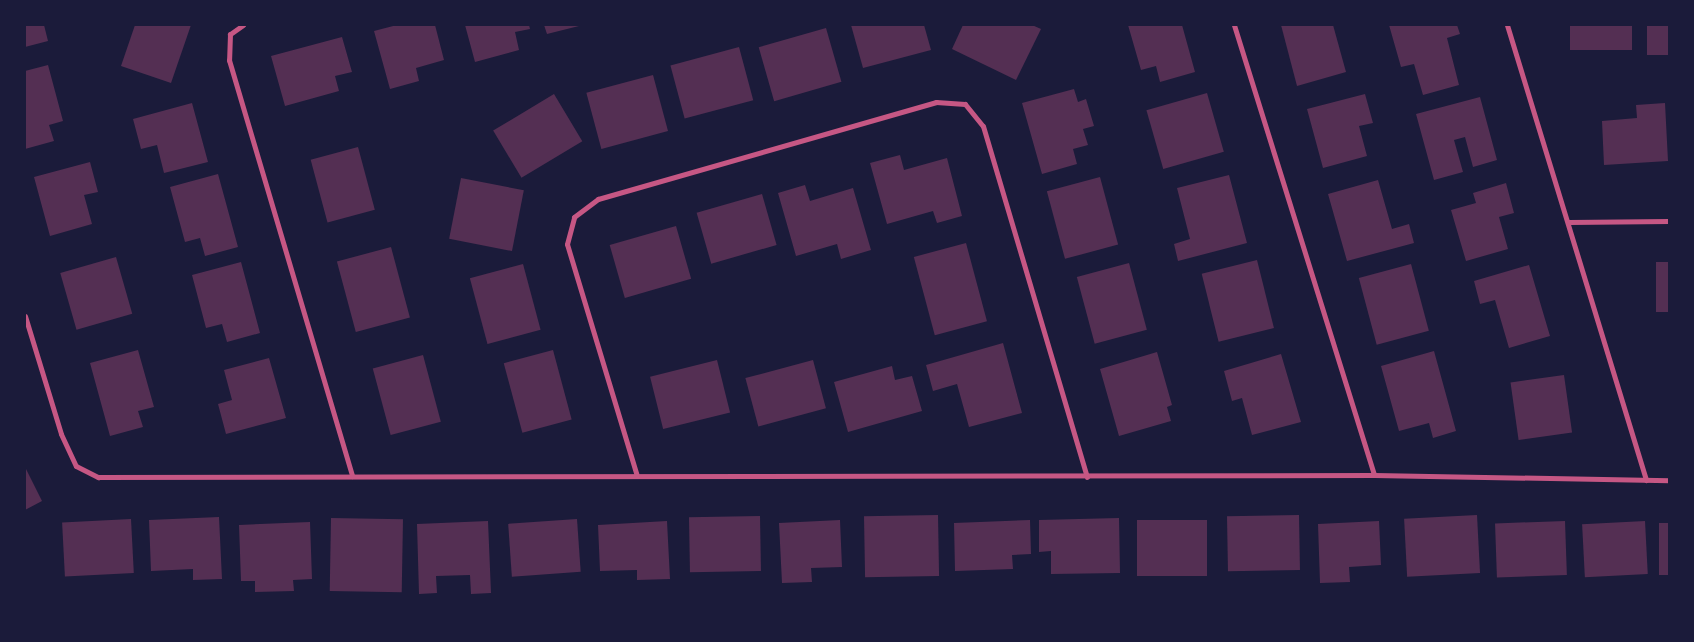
<!DOCTYPE html>
<style>
body{margin:0}
#map{position:relative;width:1694px;height:642px;overflow:hidden;background:#1b1b3a;font-family:"Roboto Condensed",sans-serif}
div>[style]{position:absolute}
.building>*{inset:0;background:#542f53;transform-origin:0 0}
.minor>*{height:5px;margin:-2.5px;padding:0 2.5px;transform-origin:2.5px;border-radius:2.5px;background:#c65784}
span{translate:-50% -50%;white-space:nowrap;text-align:center;line-height:1.15;-webkit-text-stroke:5px #1b1b3a;paint-order:stroke}
.frame{position:absolute;inset:0;border:26px solid #1b1b3a;pointer-events:none}
</style>
<div id="map">
<div class="building">
<div style="clip-path:polygon(25px 25px,44px 25px,48px 41px,25px 47px)"></div>
<div style="clip-path:polygon(135px 25px,191px 25px,171px 83px,121px 66px)"></div>
<div style="clip-path:polygon(397px 25px,435px 25px,444px 60px,416px 68px,419px 81px,390px 89px,374px 31px)"></div>
<div style="clip-path:polygon(465px 25px,529px 25px,530px 29px,515px 32px,519px 50px,475px 62px)"></div>
<div style="clip-path:polygon(544px 25px,579px 25px,579px 26px,547px 34px)"></div>
<div style="clip-path:polygon(851px 25px,924px 25px,931px 50px,863px 68px)"></div>
<div style="clip-path:polygon(963px 25px,1032px 25px,1041px 29px,1016px 80px,952px 49px)"></div>
<div style="clip-path:polygon(1128px 25px,1182px 25px,1195px 72px,1160px 82px,1156px 66px,1141px 70px)"></div>
<div style="clip-path:polygon(1281px 25px,1333px 25px,1346px 72px,1297px 86px)"></div>
<div style="clip-path:polygon(1389px 25px,1457px 25px,1460px 34px,1447px 38px,1459px 85px,1423px 95px,1414px 64px,1401px 67px)"></div>
<div style="left:1570px;top:25px;width:62px;height:25px"></div>
<div style="left:1647px;top:25px;width:22px;height:30px"></div>
<div style="left:826px;top:28px;width:56px;height:70px;rotate:74deg"></div>
<div style="clip-path:polygon(342px 37px,352px 72px,335px 76px,339px 91px,285px 106px,271px 56px)"></div>
<div style="left:739px;top:47px;width:55px;height:71px;rotate:75deg"></div>
<div style="clip-path:polygon(48px 65px,63px 121px,49px 125px,54px 141px,25px 149px,25px 71px)"></div>
<div style="left:653px;top:75px;width:58px;height:69px;rotate:75deg"></div>
<div style="clip-path:polygon(1074px 89px,1078px 102px,1086px 99px,1094px 126px,1083px 129px,1088px 145px,1073px 149px,1077px 164px,1042px 174px,1022px 103px)"></div>
<div style="left:1207px;top:93px;width:61px;height:63px;rotate:74deg"></div>
<div style="left:554px;top:94px;width:55px;height:71px;rotate:59deg"></div>
<div style="clip-path:polygon(1365px 94px,1373px 123px,1359px 126px,1367px 156px,1323px 168px,1307px 109px)"></div>
<div style="clip-path:polygon(1480px 97px,1497px 160px,1473px 167px,1465px 137px,1454px 140px,1463px 172px,1434px 180px,1416px 114px)"></div>
<div style="clip-path:polygon(192px 103px,208px 162px,164px 173px,157px 145px,141px 149px,133px 119px)"></div>
<div style="clip-path:polygon(1665px 103px,1668px 161px,1604px 165px,1602px 121px,1637px 118px,1636px 105px)"></div>
<div style="left:358px;top:147px;width:65px;height:49px;rotate:75deg"></div>
<div style="clip-path:polygon(900px 155px,904px 170px,947px 158px,962px 216px,937px 223px,933px 211px,887px 224px,870px 163px)"></div>
<div style="clip-path:polygon(90px 162px,98px 192px,84px 195px,92px 224px,50px 236px,34px 177px)"></div>
<div style="clip-path:polygon(218px 174px,238px 247px,205px 256px,200px 238px,185px 242px,170px 187px)"></div>
<div style="clip-path:polygon(1229px 175px,1247px 243px,1178px 261px,1174px 244px,1190px 239px,1177px 188px)"></div>
<div style="left:1100px;top:177px;width:70px;height:55px;rotate:75deg"></div>
<div style="left:461px;top:178px;width:64px;height:62px;rotate:11deg"></div>
<div style="clip-path:polygon(1378px 180px,1392px 229px,1409px 224px,1414px 243px,1347px 261px,1328px 194px)"></div>
<div style="clip-path:polygon(1506px 183px,1514px 213px,1499px 217px,1508px 249px,1466px 261px,1451px 210px,1476px 203px,1473px 193px)"></div>
<div style="clip-path:polygon(805px 185px,810px 201px,853px 188px,871px 250px,841px 259px,837px 244px,796px 256px,778px 193px)"></div>
<div style="left:762px;top:194px;width:53px;height:68px;rotate:74deg"></div>
<div style="left:676px;top:226px;width:55px;height:69px;rotate:74deg"></div>
<div style="left:966px;top:243px;width:81px;height:54px;rotate:75deg"></div>
<div style="left:391px;top:247px;width:73px;height:56px;rotate:75deg"></div>
<div style="left:116px;top:257px;width:59px;height:58px;rotate:74deg"></div>
<div style="left:1257px;top:260px;width:70px;height:57px;rotate:76deg"></div>
<div style="clip-path:polygon(241px 262px,260px 333px,227px 342px,222px 324px,206px 328px,192px 275px)"></div>
<div style="left:1669px;top:262px;width:50px;height:13px;rotate:90deg"></div>
<div style="left:1129px;top:263px;width:69px;height:54px;rotate:75deg"></div>
<div style="left:523px;top:264px;width:68px;height:55px;rotate:75deg"></div>
<div style="left:1411px;top:264px;width:69px;height:54px;rotate:75deg"></div>
<div style="clip-path:polygon(1529px 265px,1550px 336px,1509px 348px,1495px 300px,1480px 304px,1474px 281px)"></div>
<div style="clip-path:polygon(1003px 343px,1022px 413px,969px 427px,957px 384px,933px 391px,926px 365px)"></div>
<div style="clip-path:polygon(138px 350px,154px 407px,138px 411px,143px 427px,110px 436px,90px 363px)"></div>
<div style="left:553px;top:350px;width:72px;height:51px;rotate:75deg"></div>
<div style="clip-path:polygon(1434px 351px,1456px 431px,1433px 438px,1429px 423px,1399px 431px,1381px 366px)"></div>
<div style="clip-path:polygon(1157px 352px,1172px 405px,1167px 407px,1171px 421px,1119px 436px,1100px 369px)"></div>
<div style="clip-path:polygon(1281px 354px,1301px 422px,1252px 435px,1242px 398px,1232px 401px,1224px 371px)"></div>
<div style="left:423px;top:355px;width:69px;height:52px;rotate:75deg"></div>
<div style="clip-path:polygon(269px 358px,286px 418px,226px 434px,218px 404px,232px 400px,224px 370px)"></div>
<div style="left:717px;top:360px;width:54px;height:69px;rotate:76deg"></div>
<div style="left:813px;top:360px;width:50px;height:70px;rotate:75deg"></div>
<div style="clip-path:polygon(892px 366px,895px 380px,912px 376px,922px 411px,848px 432px,834px 382px)"></div>
<div style="left:1564px;top:375px;width:58px;height:54px;rotate:82deg"></div>
<div style="clip-path:polygon(25px 467px,42px 501px,25px 510px)"></div>
<div style="left:938px;top:515px;width:61px;height:74px;rotate:89deg"></div>
<div style="left:1299px;top:515px;width:55px;height:72px;rotate:89deg"></div>
<div style="left:1477px;top:515px;width:58px;height:73px;rotate:87deg"></div>
<div style="left:760px;top:516px;width:55px;height:71px;rotate:89deg"></div>
<div style="clip-path:polygon(219px 517px,222px 579px,193px 580px,193px 569px,151px 571px,149px 520px)"></div>
<div style="left:331px;top:518px;width:72px;height:73px;rotate:1deg"></div>
<div style="clip-path:polygon(1119px 518px,1120px 573px,1051px 574px,1051px 551px,1039px 552px,1039px 520px)"></div>
<div style="left:131px;top:519px;width:54px;height:69px;rotate:87deg"></div>
<div style="left:577px;top:519px;width:53px;height:69px;rotate:86deg"></div>
<div style="clip-path:polygon(840px 520px,842px 567px,811px 568px,812px 582px,782px 583px,779px 523px)"></div>
<div style="clip-path:polygon(1030px 520px,1031px 554px,1012px 555px,1013px 569px,955px 571px,954px 523px)"></div>
<div style="left:1207px;top:520px;width:56px;height:70px;rotate:90deg"></div>
<div style="clip-path:polygon(488px 521px,491px 593px,471px 594px,470px 575px,436px 576px,437px 593px,419px 594px,417px 524px)"></div>
<div style="clip-path:polygon(667px 521px,670px 579px,637px 580px,637px 570px,600px 571px,598px 525px)"></div>
<div style="clip-path:polygon(1379px 521px,1381px 565px,1349px 567px,1350px 582px,1320px 583px,1318px 524px)"></div>
<div style="left:1565px;top:521px;width:54px;height:70px;rotate:88deg"></div>
<div style="left:1645px;top:521px;width:53px;height:63px;rotate:87deg"></div>
<div style="clip-path:polygon(310px 522px,312px 579px,293px 580px,294px 591px,255px 592px,255px 581px,241px 581px,239px 525px)"></div>
<div style="left:1659px;top:523px;width:10px;height:52px"></div>
</div>
<div class="minor">
<div style="left:243px;top:25px;width:16px;rotate:145deg"></div>
<div style="left:230px;top:34px;width:26px;rotate:92deg"></div>
<div style="left:229px;top:60px;width:434px;rotate:73.5deg"></div>
<div style="left:1234px;top:25px;width:471px;rotate:72.7deg"></div>
<div style="left:1507px;top:25px;width:476px;rotate:73deg"></div>
<div style="left:1569px;top:222px;width:100px;rotate:-0.6deg"></div>
<div style="left:25px;top:316px;width:123px;rotate:73deg"></div>
<div style="left:61px;top:434px;width:35px;rotate:65deg"></div>
<div style="left:76px;top:466px;width:25px;rotate:27deg"></div>
<div style="left:98px;top:477px;width:1276px;rotate:-0.09deg"></div>
<div style="left:1374px;top:475px;width:295px;rotate:1deg"></div>
<div style="left:637px;top:476px;width:242px;rotate:-106.8deg"></div>
<div style="left:567px;top:244px;width:28px;rotate:-75deg"></div>
<div style="left:574px;top:217px;width:30px;rotate:-37deg"></div>
<div style="left:598px;top:199px;width:352px;rotate:-16deg"></div>
<div style="left:936px;top:102px;width:29px;rotate:4deg"></div>
<div style="left:965px;top:104px;width:28px;rotate:51deg"></div>
<div style="left:983px;top:126px;width:366px;rotate:73.5deg"></div>
</div>
<div class="frame"></div>
</div>
